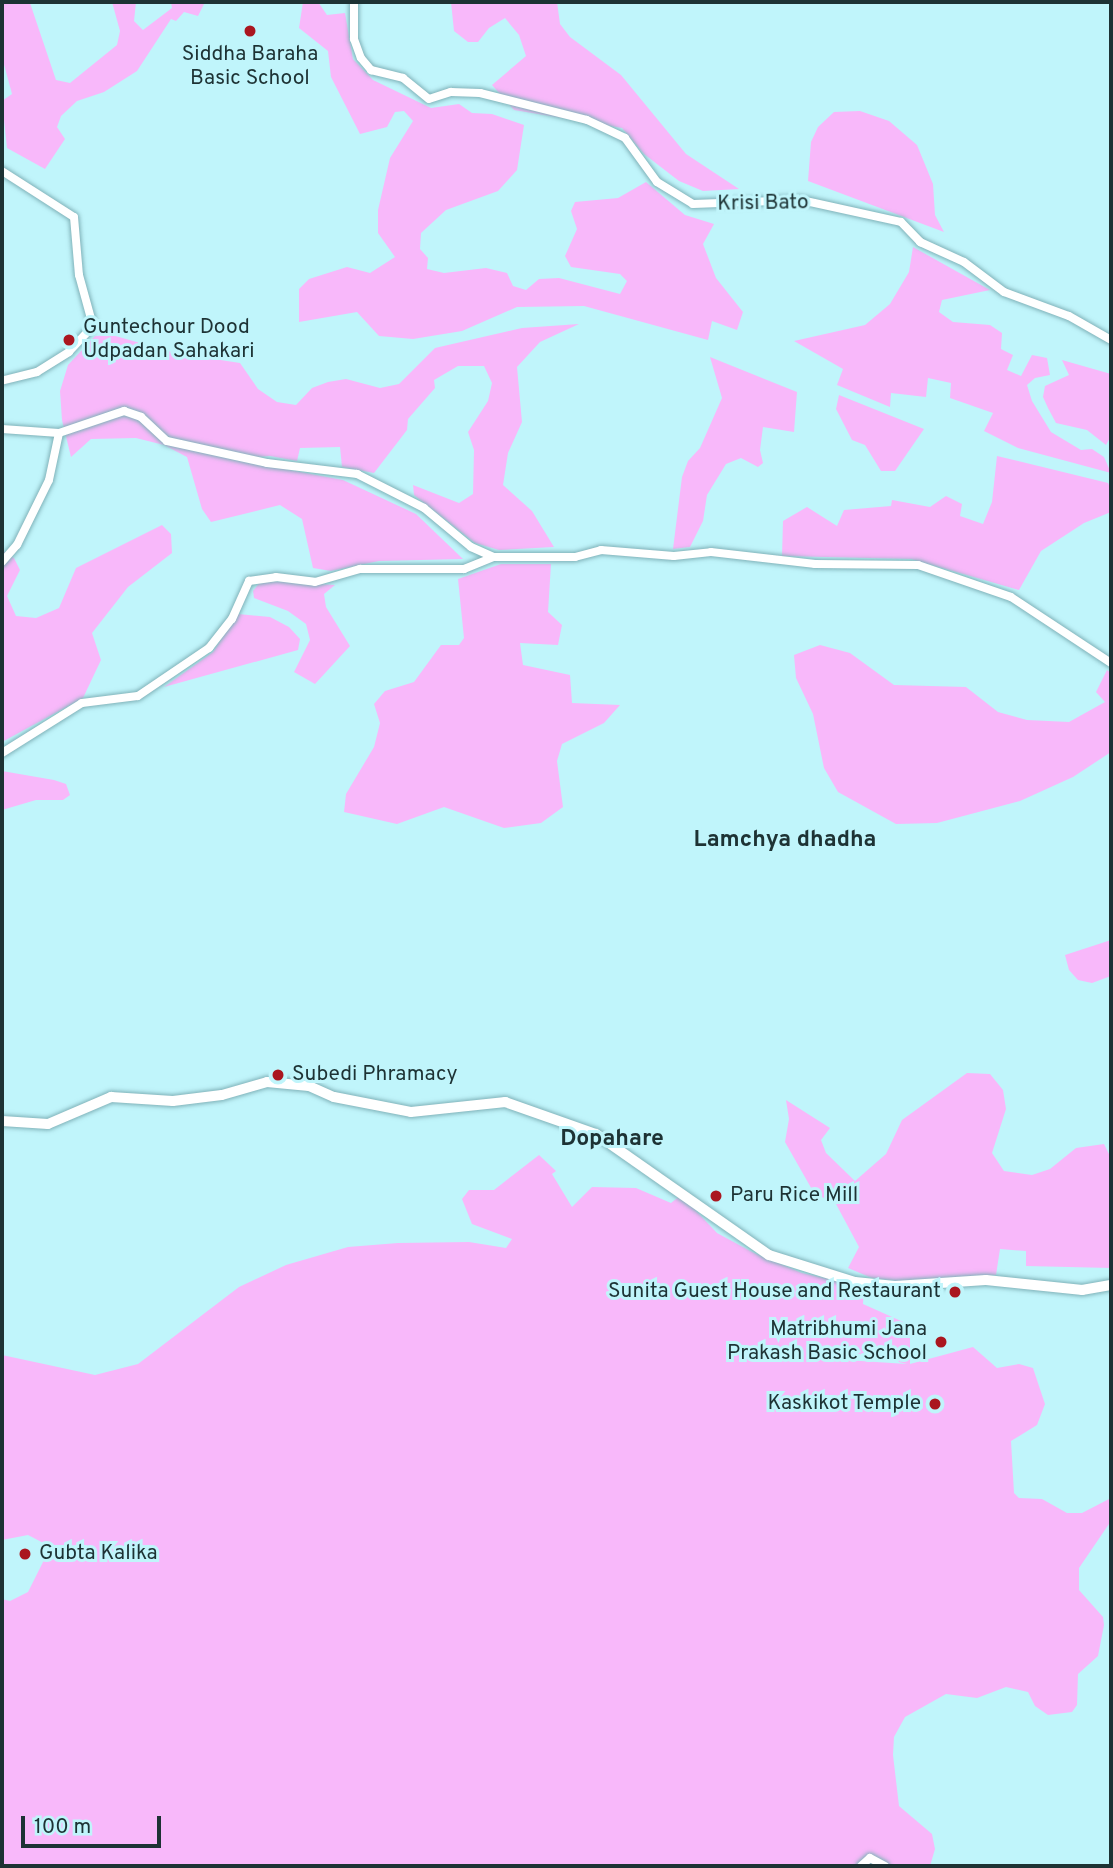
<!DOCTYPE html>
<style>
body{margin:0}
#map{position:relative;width:1113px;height:1868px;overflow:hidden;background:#c0f5fb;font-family:Overpass,sans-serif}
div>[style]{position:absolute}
.green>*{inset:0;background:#f8b8fa}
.roads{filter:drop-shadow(0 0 2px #80b2b9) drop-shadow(0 0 2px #80b2b9)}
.minor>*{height:8px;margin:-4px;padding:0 4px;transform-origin:4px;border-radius:4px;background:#fff}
.tertiary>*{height:10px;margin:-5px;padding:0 5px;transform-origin:5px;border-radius:5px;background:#fff}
.dots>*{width:19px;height:19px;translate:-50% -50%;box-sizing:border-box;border:4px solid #c0f5fb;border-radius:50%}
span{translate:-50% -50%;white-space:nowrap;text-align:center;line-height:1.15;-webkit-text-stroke:6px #c0f5fb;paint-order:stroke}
.poi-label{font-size:21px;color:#1d3234}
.left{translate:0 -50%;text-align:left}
.right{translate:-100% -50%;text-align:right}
.street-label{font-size:21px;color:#1d3234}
.neighbourhood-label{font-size:23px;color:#1d3234;font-weight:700}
.frame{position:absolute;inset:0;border:4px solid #1d3234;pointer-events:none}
.scale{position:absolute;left:21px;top:1816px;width:140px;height:32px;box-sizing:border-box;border:4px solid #1d3234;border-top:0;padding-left:9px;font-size:21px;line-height:24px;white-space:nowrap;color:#1d3234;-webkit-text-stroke:5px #c0f5fb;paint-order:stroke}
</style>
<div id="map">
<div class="green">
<div style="clip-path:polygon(112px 2px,136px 2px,134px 21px,143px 30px,172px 8px,171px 2px,205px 2px,198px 16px,184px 12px,176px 21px,171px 19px,137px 71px,104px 92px,77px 101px,61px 116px,57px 127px,65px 139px,45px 169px,7px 148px,2px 101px,12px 94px,2px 57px,2px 3px,30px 3px,56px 80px,70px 83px,117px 45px,120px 31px)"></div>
<div style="clip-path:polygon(303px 2px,318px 2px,327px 15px,345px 13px,353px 59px,373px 80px,431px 108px,459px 104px,472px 113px,492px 114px,524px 125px,517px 170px,498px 191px,446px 210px,421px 233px,420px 249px,428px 258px,427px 269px,444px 273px,486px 268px,507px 273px,513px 286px,526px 290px,539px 279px,559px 278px,620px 294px,627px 281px,620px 274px,571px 267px,565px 256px,577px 229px,571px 211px,575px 202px,618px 198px,646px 182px,685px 215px,714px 224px,703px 244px,716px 278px,743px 312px,737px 330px,712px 321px,708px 340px,584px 306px,517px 307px,462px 331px,413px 339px,379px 336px,357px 312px,299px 322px,299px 289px,309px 279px,347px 267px,370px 273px,395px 257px,378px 233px,378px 210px,390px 158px,413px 121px,404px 111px,395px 112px,387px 127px,360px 134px,331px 77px,328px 51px,299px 28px)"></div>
<div style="clip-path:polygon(451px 2px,557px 2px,560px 24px,570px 37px,621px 75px,686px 154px,739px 189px,703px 191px,679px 181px,644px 154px,622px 128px,514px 110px,492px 85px,526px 56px,519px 35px,505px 18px,489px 28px,478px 42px,468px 42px,454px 31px)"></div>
<div style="clip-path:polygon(860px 111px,889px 121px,917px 145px,933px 184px,935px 215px,944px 232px,808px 181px,811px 142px,818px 127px,834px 112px)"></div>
<div style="clip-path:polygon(913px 247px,990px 290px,942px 300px,939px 312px,953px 322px,990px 325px,1002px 333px,1001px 349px,1013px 355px,1007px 370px,1021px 376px,1032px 355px,1047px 358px,1050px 375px,1035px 378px,1027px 385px,1032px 401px,1051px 432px,1081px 450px,1092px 449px,1104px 457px,1111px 473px,1018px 448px,984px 431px,993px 413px,950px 398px,951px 383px,928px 378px,926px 397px,891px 393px,890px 407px,837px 385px,843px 369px,794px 341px,865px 325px,890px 304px,909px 272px)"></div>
<div style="clip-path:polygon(579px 324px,540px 342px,517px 367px,522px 422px,508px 453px,503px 485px,532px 511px,554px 547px,499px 550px,475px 543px,414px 495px,413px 485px,459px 503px,473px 494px,474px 450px,468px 432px,488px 401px,492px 383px,484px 366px,458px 366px,434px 380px,435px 388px,408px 419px,407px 430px,374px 473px,342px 467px,340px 447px,300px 448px,297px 461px,270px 456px,232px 459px,343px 480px,416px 514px,463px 559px,379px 561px,331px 571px,313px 568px,302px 519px,280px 505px,211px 522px,202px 509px,187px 457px,164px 445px,136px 438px,91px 439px,71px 457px,62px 420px,60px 391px,68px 365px,95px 336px,112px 335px,175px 353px,240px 363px,258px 389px,277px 402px,296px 405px,312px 388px,328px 382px,346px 379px,380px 388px,399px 384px,435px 348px,522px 328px)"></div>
<div style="clip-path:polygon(710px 357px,797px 392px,794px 432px,763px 427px,760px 450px,763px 463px,758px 467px,741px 458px,726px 464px,707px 495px,703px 521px,690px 547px,673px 549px,682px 477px,688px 461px,700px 448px,722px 398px)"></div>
<div style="clip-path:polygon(1062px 360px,1111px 374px,1111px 436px,1106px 445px,1087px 430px,1056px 423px,1048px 408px,1043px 397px,1045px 386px,1069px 375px)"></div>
<div style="clip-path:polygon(839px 395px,924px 429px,895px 471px,881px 471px,865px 445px,852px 440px,836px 409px)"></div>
<div style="clip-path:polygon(997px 456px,1108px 483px,1111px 490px,1111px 512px,1084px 523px,1041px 551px,1019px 590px,911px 559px,782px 556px,783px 521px,807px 507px,837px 526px,844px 510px,891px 506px,892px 500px,930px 507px,946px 496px,962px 504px,960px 516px,983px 524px,992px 502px)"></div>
<div style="clip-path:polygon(162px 525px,171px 534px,172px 553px,128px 587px,92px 633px,101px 660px,83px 698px,2px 742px,2px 550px,14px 558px,20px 570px,7px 596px,16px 616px,36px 618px,59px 608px,76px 568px)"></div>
<div style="clip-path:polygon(501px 564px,551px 564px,548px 612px,562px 625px,558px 645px,520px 643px,523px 665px,570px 675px,572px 703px,620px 705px,604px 723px,562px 744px,557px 761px,563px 807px,541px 823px,504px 828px,444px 807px,397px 824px,344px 812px,346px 794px,374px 747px,380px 723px,374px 704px,385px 691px,414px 682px,441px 645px,459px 645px,464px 638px,458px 579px)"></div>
<div style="clip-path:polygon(271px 581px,335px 585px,324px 594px,326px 607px,350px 646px,315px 684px,294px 672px,310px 640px,306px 624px,288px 611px,254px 598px,253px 591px,260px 582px)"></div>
<div style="clip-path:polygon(238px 614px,270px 617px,289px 627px,300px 639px,298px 650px,164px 687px,213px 652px)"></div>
<div style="clip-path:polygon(820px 645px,850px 653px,894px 685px,966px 687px,998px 712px,1027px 720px,1069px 722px,1105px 702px,1096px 692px,1107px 670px,1111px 673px,1111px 752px,1073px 777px,1020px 801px,937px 823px,896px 824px,838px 792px,824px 768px,813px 714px,796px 678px,794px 655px)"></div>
<div style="clip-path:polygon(2px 771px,54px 780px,66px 784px,70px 795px,63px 800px,36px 800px,2px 810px)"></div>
<div style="clip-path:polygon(1111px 940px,1111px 976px,1092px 983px,1078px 980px,1069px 970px,1065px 955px)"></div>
<div style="clip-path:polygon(967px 1073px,990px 1074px,1003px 1090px,1006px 1109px,992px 1153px,1004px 1171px,1032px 1175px,1050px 1169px,1076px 1148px,1104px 1144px,1111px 1158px,1111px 1268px,1026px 1266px,1026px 1251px,1000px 1249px,996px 1275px,907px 1282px,872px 1278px,848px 1268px,859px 1247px,836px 1204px,814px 1193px,785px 1142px,789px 1119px,786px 1100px,830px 1128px,821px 1140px,826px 1153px,855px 1181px,886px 1154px,902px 1120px)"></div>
<div style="clip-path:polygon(evenodd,539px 1155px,556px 1171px,552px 1174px,572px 1207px,592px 1187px,636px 1188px,671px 1203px,681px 1195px,717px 1233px,754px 1253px,802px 1273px,864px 1287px,863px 1304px,910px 1325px,910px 1364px,973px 1347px,997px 1368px,1019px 1364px,1033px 1368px,1045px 1404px,1037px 1425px,1011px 1441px,1014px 1493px,1019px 1498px,1042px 1499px,1067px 1513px,1082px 1513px,1111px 1498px,1111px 1521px,1079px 1568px,1079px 1590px,1103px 1617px,1104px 1625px,1098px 1656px,1078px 1674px,1077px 1705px,1072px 1712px,1048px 1715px,1035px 1706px,1028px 1692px,1006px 1687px,977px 1698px,946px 1694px,905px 1717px,894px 1737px,893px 1755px,899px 1806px,932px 1834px,935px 1849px,930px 1866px,2px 1866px,2px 1599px,10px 1601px,28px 1592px,46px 1556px,59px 1551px,28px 1535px,2px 1540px,2px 1355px,95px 1375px,138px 1364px,239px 1287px,286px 1265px,348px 1247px,398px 1243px,469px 1242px,506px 1248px,512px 1239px,472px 1224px,462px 1199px,469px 1190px,494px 1190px,539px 1155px,847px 1354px,879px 1357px,907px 1364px,845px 1360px,847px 1354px)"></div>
</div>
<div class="roads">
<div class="minor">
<div style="left:354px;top:2px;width:37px;rotate:90deg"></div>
<div style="left:354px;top:39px;width:20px;rotate:70deg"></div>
<div style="left:361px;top:58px;width:16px;rotate:50deg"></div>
<div style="left:371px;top:70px;width:33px;rotate:14deg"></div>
<div style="left:403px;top:78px;width:33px;rotate:39deg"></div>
<div style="left:429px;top:99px;width:23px;rotate:-18deg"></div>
<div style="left:451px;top:92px;width:29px;rotate:2deg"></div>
<div style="left:480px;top:93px;width:110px;rotate:14.2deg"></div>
<div style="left:587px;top:120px;width:42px;rotate:25.3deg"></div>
<div style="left:625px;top:138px;width:54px;rotate:54deg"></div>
<div style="left:657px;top:182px;width:42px;rotate:31.4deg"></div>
<div style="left:693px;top:204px;width:108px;rotate:-2.1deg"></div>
<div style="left:801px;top:200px;width:102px;rotate:12.4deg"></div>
<div style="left:901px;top:222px;width:28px;rotate:46deg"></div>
<div style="left:920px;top:242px;width:48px;rotate:24.4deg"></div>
<div style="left:964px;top:262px;width:50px;rotate:36.9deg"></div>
<div style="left:1004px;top:292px;width:69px;rotate:20.3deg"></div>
<div style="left:1069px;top:316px;width:48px;rotate:29.7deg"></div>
<div style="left:2px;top:171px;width:85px;rotate:32.6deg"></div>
<div style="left:74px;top:217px;width:58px;rotate:85.1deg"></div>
<div style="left:79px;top:275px;width:53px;rotate:74.6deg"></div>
<div style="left:93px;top:326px;width:35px;rotate:133deg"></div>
<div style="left:69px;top:352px;width:38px;rotate:148deg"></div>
<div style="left:37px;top:372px;width:36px;rotate:166deg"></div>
<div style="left:2px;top:429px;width:57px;rotate:4deg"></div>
<div style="left:59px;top:433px;width:69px;rotate:-18.7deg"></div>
<div style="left:124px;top:411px;width:18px;rotate:19deg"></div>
<div style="left:141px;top:417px;width:35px;rotate:43deg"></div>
<div style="left:167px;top:441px;width:102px;rotate:12.4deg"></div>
<div style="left:267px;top:463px;width:91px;rotate:7deg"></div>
<div style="left:357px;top:474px;width:75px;rotate:26.9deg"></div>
<div style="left:424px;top:508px;width:61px;rotate:39.7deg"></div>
<div style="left:471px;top:547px;width:24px;rotate:24deg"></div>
<div style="left:493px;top:557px;width:82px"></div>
<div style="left:575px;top:557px;width:27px;rotate:-15deg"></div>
<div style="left:601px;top:550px;width:73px;rotate:4.7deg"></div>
<div style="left:674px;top:556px;width:37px;rotate:-6deg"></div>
<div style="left:711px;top:552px;width:105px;rotate:6.6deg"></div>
<div style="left:815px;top:564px;width:103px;rotate:0.6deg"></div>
<div style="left:918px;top:565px;width:98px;rotate:19deg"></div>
<div style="left:1011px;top:597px;width:120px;rotate:33.4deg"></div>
<div style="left:2px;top:562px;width:23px;rotate:-49deg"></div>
<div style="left:17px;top:545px;width:72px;rotate:-63.8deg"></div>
<div style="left:49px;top:480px;width:48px;rotate:-78deg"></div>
<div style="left:2px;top:753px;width:94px;rotate:-32deg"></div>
<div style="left:82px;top:703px;width:56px;rotate:-7.1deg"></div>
<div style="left:138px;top:696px;width:86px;rotate:-34.1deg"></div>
<div style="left:209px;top:648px;width:37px;rotate:-52deg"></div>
<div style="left:232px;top:619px;width:42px;rotate:-65.9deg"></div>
<div style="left:249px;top:581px;width:27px;rotate:-8deg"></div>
<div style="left:276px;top:577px;width:39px;rotate:7deg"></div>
<div style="left:315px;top:582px;width:47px;rotate:-16.1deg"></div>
<div style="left:360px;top:569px;width:104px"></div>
<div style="left:464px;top:569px;width:31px;rotate:-22deg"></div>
<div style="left:861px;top:1866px;width:12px;rotate:-42deg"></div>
<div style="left:870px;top:1858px;width:17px;rotate:28deg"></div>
</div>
<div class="tertiary">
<div style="left:2px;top:1121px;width:46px;rotate:3.7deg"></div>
<div style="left:48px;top:1124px;width:69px;rotate:-23.2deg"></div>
<div style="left:111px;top:1097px;width:62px;rotate:3.7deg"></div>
<div style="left:173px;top:1101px;width:49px;rotate:-7deg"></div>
<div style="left:222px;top:1095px;width:47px;rotate:-16.1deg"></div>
<div style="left:267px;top:1082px;width:42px;rotate:5.4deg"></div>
<div style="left:309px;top:1086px;width:27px;rotate:24deg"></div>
<div style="left:334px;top:1097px;width:78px;rotate:11deg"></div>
<div style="left:411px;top:1112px;width:95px;rotate:-6.1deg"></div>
<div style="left:505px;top:1102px;width:96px;rotate:19.4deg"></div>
<div style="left:596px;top:1134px;width:211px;rotate:35deg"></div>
<div style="left:769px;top:1255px;width:90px;rotate:17.4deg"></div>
<div style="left:855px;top:1282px;width:40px;rotate:5.7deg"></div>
<div style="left:895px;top:1286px;width:91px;rotate:-3.8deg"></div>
<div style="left:986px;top:1280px;width:97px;rotate:5.9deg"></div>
<div style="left:1082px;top:1290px;width:29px;rotate:-10deg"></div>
</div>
</div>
<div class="dots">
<div style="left:250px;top:31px;background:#aa161f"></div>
<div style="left:69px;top:340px;background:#aa161f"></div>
<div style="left:278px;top:1075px;background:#aa161f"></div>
<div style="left:716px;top:1196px;background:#aa161f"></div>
<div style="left:955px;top:1292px;background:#aa161f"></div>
<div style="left:941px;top:1342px;background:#aa161f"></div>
<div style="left:935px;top:1404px;background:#aa161f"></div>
<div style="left:25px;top:1554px;background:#aa161f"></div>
</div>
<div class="poi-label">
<span style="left:250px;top:67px">Siddha Baraha<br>Basic School</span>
<span class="left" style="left:83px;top:340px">Guntechour Dood<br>Udpadan Sahakari</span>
<span class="left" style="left:292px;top:1075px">Subedi Phramacy</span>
<span class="left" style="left:730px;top:1196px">Paru Rice Mill</span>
<span class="right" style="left:941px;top:1292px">Sunita Guest House and Restaurant</span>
<span class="right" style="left:927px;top:1342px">Matribhumi Jana<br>Prakash Basic School</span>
<span class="right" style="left:921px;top:1404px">Kaskikot Temple</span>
<span class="left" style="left:39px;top:1554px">Gubta Kalika</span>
</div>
<div class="street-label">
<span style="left:763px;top:204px;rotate:-1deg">Krisi Bato</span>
</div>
<div class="neighbourhood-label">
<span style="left:785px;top:841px">Lamchya dhadha</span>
<span style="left:612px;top:1140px">Dopahare</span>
</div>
<div class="frame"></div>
<div class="scale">100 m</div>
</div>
